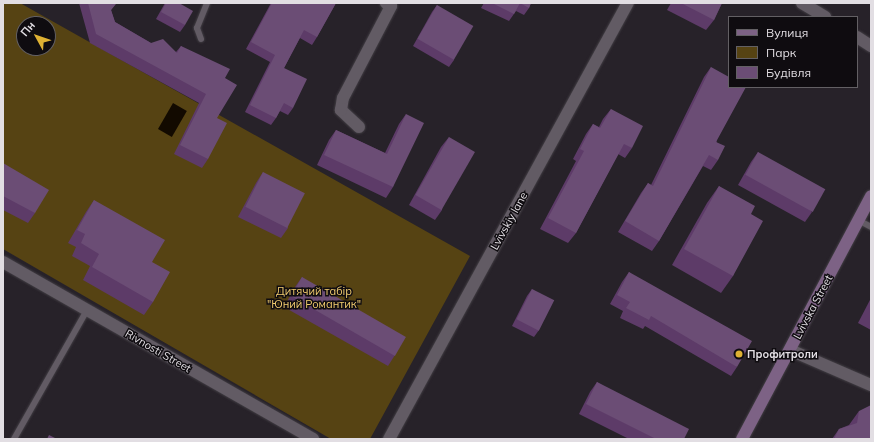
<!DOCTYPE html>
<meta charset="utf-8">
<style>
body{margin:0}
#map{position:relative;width:874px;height:442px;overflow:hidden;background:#272229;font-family:Mulish,sans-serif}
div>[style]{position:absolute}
.green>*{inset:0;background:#564313}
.water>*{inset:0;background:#120a00;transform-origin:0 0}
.roads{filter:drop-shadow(0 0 1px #423e44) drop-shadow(0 0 1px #423e44)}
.lane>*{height:6px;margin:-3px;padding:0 3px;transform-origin:3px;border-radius:3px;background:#625b64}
.street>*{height:12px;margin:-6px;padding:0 6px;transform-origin:6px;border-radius:6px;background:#625b64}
.secondary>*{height:12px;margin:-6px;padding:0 6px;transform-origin:6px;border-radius:6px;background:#7d6285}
.wall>*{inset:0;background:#5d3b68}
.building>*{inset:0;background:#6b4d75;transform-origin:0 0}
.dots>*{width:11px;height:11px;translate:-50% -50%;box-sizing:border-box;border:2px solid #0f0c10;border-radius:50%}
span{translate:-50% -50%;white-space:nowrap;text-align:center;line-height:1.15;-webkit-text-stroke:3px #0f0c10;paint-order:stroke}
.street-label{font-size:11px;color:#e2dee3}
.park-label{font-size:11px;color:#f3cd6f}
.poi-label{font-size:11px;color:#e2dee3;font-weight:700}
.left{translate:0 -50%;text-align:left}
.frame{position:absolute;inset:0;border:4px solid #e2dee3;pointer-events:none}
.legend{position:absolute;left:728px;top:16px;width:130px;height:72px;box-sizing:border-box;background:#0f0c10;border:1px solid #636064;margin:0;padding:5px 7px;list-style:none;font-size:12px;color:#e2dee3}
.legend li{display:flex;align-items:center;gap:8px;height:20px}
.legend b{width:20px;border:1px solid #636064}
.north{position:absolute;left:16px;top:16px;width:40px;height:40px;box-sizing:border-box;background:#0f0c10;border:1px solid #636064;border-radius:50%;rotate:310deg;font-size:11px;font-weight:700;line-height:16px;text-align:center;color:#e2dee3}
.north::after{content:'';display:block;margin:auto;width:14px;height:18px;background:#deb133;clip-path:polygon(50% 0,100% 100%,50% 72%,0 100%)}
</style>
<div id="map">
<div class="green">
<div style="clip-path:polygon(evenodd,3px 3px,20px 3px,470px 256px,370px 439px,331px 439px,3px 249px,3px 3px,24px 24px,48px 24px,48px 48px,24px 48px,24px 24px)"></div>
</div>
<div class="water">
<div style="left:173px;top:103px;width:16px;height:30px;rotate:30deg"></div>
</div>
<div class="roads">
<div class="lane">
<div style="left:201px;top:39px;width:12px;rotate:-110deg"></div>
<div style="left:197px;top:28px;width:27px;rotate:-68deg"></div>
<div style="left:858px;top:220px;width:15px;rotate:28deg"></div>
<div style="left:14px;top:439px;width:148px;rotate:-60.5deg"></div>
</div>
<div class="street">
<div style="left:802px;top:3px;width:27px;rotate:31deg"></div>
<div style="left:857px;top:37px;width:17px;rotate:33deg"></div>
<div style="left:359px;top:127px;width:25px;rotate:-137deg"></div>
<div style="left:341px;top:110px;width:12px;rotate:-81deg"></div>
<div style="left:343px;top:98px;width:104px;rotate:-62.4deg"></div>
<div style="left:391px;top:6px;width:6px;rotate:-149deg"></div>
<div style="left:3px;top:262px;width:357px;rotate:29.7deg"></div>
<div style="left:790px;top:350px;width:88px;rotate:23.4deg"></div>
<div style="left:389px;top:439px;width:497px;rotate:-61.3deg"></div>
</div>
<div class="secondary">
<div style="left:742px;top:439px;width:275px;rotate:-62deg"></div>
</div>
</div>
<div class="wall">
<div style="clip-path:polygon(79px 3px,116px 3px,111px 10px,115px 22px,151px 43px,176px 52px,181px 46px,225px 78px,208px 159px,202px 168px,174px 154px,199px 103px,90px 43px)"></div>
<div style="clip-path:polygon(165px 3px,179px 3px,185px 25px,180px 32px,156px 19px)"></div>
<div style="clip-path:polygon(271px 3px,336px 3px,317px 37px,312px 45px,300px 38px,284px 68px,293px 108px,288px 115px,280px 111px,276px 118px,271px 125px,245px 112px,270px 62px,246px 49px)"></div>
<div style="clip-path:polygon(484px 3px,531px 3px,529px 8px,524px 15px,516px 11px,509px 21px,481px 8px)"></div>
<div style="clip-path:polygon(671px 3px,722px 3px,714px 20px,706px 30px,667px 10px)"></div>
<div style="clip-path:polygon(437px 5px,454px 60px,449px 67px,413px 46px,432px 12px)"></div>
<div style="clip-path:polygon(711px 67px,718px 160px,711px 170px,703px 166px,659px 241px,652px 251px,618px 232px,641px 193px,648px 183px,651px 185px,704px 77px)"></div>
<div style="clip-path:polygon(611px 109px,632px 148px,625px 158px,618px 154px,576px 233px,568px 243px,540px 229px,576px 161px,573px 159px,586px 134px,593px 124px,599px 127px,603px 119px)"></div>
<div style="clip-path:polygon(406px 114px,393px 187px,386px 198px,317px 165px,329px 140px,336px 130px,385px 153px,399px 124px)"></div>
<div style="clip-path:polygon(449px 137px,442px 210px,435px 220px,409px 205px,441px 147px)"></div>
<div style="clip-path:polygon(758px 152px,812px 212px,805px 222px,738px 185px,751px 162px)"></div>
<div style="clip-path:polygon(3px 163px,35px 213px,28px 223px,3px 210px)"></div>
<div style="clip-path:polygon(263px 172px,288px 228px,281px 238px,238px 217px,256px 183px)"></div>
<div style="clip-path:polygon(719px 186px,751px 214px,733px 276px,721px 293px,672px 265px,707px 203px)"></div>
<div style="clip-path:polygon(94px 200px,152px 262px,153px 302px,144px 315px,83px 280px,90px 266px,72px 256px,76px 247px,68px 243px,86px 212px)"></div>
<div style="clip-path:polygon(629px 272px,737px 367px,731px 376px,645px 326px,643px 329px,620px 318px,623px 311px,610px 304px,622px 282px)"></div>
<div style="clip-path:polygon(302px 277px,395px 355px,388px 366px,284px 307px,295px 287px)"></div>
<div style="clip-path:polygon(532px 289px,539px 330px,534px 337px,512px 326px,527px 296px)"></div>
<div style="clip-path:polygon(871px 298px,871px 330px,858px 323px)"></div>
<div style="clip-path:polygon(597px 382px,684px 439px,629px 439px,579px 414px,590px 392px)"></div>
<div style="clip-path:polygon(859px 411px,871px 439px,832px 439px,839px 429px,849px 425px)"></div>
</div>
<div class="building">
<div style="clip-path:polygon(88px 3px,116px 3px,116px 4px,111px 10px,115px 22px,151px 43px,163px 39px,177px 53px,181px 46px,230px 69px,225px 78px,237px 85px,217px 118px,227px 123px,208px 159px,180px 145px,206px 94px,96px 34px)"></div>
<div style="clip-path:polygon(166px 3px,179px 3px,193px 11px,185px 25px,161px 12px)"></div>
<div style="clip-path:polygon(272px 3px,336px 3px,317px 37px,304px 30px,284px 68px,307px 79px,293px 108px,284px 103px,276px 118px,250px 105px,275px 55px,251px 42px)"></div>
<div style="clip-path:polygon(492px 3px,531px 3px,529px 8px,520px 3px,514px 14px)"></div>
<div style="clip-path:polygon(681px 3px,722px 3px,714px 20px)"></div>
<div style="left:437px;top:5px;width:42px;height:39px;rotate:30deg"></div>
<div style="clip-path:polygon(711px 67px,729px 77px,729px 87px,746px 87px,716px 142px,725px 146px,718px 160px,709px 155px,659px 241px,625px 221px,648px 183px,653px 186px)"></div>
<div style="clip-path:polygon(611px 109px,643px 126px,632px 148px,624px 144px,576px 233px,548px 218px,584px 151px,580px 149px,593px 124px,600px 128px)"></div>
<div style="clip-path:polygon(406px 114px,424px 123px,393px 187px,324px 155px,336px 130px,387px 154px)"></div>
<div style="left:449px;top:137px;width:30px;height:67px;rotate:30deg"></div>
<div style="left:758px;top:152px;width:77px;height:26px;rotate:29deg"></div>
<div style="clip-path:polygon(3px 163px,49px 190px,35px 213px,3px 196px)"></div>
<div style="left:263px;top:172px;width:47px;height:39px;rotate:27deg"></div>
<div style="clip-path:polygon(719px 186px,755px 206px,751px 214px,763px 221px,733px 276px,684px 249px)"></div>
<div style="clip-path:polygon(94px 200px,165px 240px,152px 262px,170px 272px,153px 302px,92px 267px,99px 254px,81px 243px,85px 234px,77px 230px)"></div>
<div style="clip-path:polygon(629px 272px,752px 341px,737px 367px,651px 316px,649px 320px,626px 308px,630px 302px,617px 295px)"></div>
<div style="left:302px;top:277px;width:120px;height:22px;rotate:30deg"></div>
<div style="left:532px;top:289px;width:25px;height:34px;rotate:27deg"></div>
<div style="clip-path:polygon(597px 382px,689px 429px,684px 439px,656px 439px,586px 404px)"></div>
<div style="clip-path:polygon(871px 405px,871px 439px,834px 439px,839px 429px,857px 423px,859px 411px)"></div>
<div style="clip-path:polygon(49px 435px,57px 439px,47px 439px)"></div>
</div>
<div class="dots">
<div style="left:739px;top:354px;background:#deb133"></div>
</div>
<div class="street-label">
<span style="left:509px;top:221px;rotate:-61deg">Lvivskiy lane</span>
<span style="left:813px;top:307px;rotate:-62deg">Lvivska Street</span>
<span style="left:158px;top:351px;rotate:30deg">Rivnosti Street</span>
</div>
<div class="park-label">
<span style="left:314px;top:298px">Дитячий табір<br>"Юний Романтик"</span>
</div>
<div class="poi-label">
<span class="left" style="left:747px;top:354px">Профитроли</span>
</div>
<div class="frame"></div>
<ul class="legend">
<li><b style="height:5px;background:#7d6285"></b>Вулиця</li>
<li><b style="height:11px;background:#564313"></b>Парк</li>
<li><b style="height:11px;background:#6b4d75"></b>Будівля</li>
</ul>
<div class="north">Пн</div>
</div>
